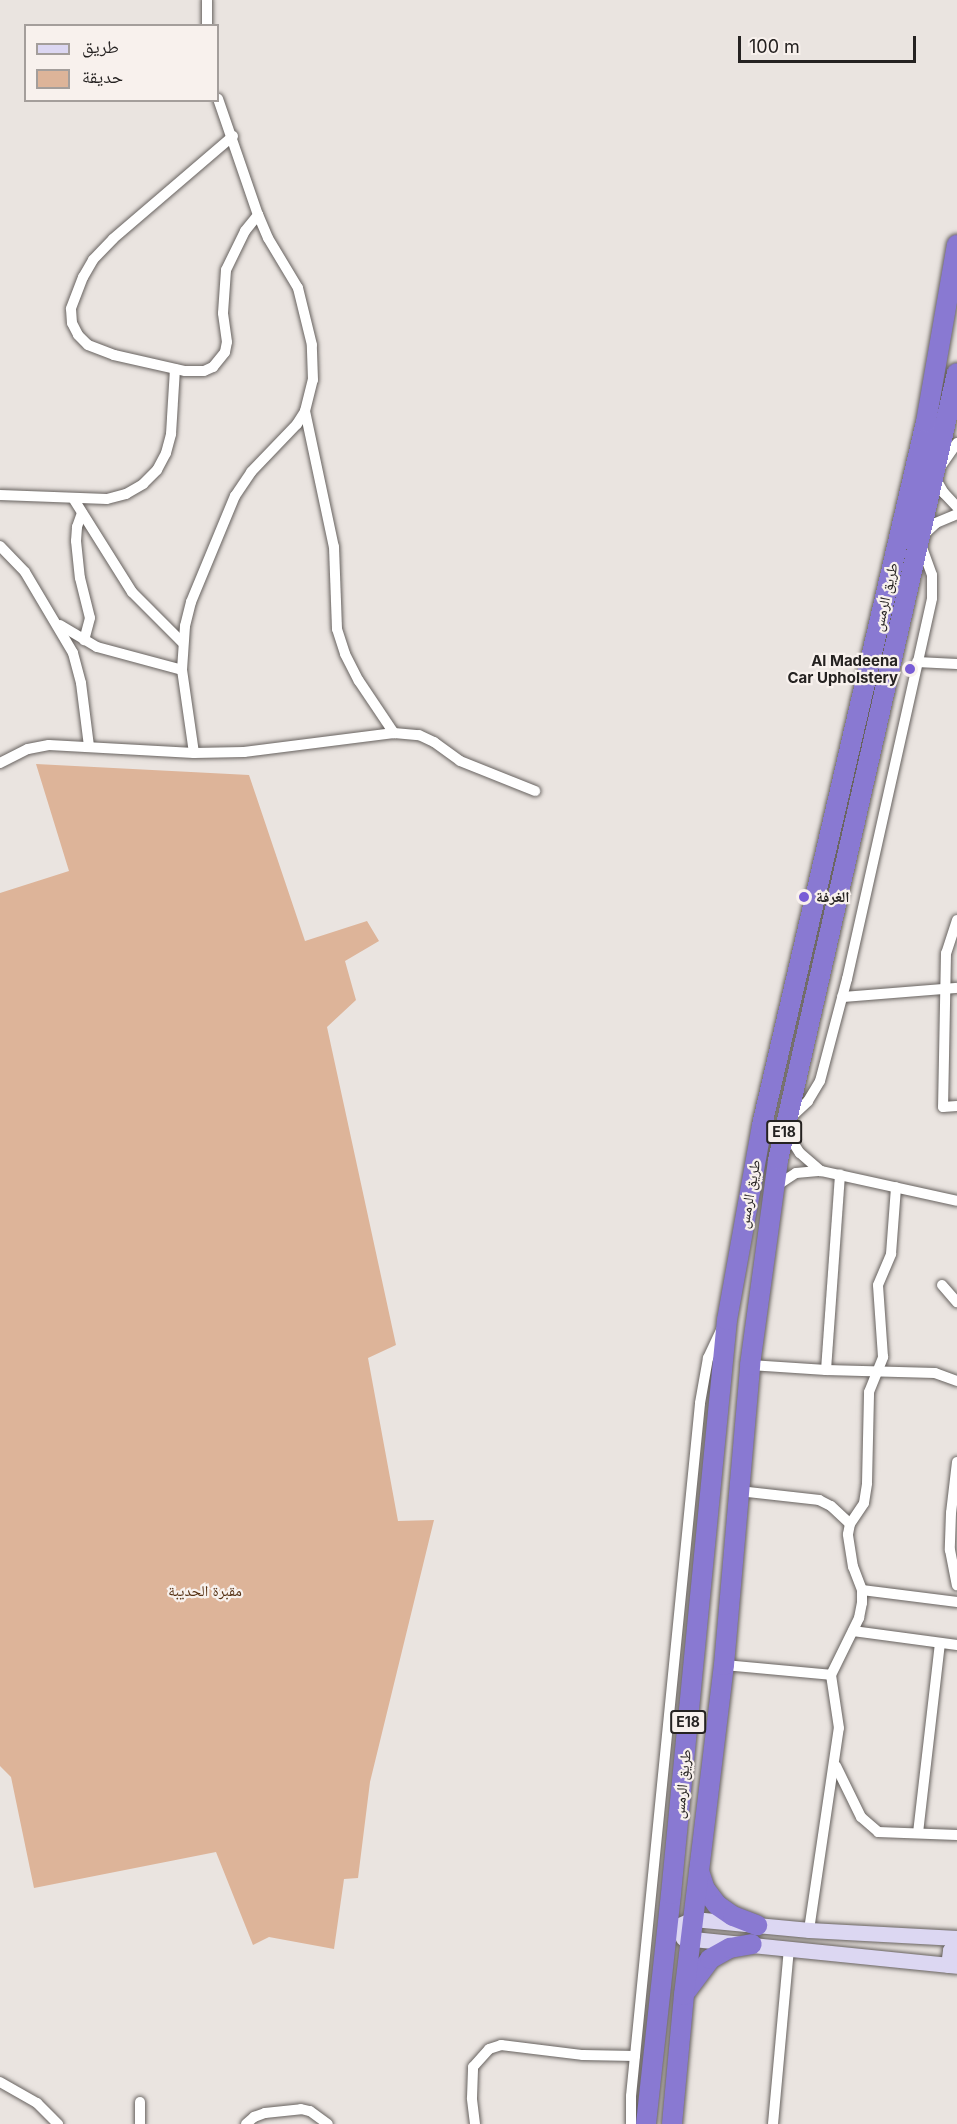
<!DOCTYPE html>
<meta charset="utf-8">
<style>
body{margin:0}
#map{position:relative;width:957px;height:2124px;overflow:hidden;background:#eae4e0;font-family:Inter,"Noto Naskh Arabic",sans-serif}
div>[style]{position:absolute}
.green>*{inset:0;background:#ddb499}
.roads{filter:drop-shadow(0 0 2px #67625f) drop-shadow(0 0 2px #67625f)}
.street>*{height:10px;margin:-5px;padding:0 5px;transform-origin:5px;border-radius:5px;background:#fff}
.secondary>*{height:15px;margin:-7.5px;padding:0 7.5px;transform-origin:7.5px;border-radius:7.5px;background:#dcd7f2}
.highway>*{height:20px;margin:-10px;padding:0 10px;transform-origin:10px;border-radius:10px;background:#8979d2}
.dots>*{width:16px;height:16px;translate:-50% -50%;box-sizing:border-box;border:3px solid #f8f1ed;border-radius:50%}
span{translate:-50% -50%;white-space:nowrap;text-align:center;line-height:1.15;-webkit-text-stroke:4.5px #f8f1ed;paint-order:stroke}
.shield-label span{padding:2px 4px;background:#f8f1ed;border:2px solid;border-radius:4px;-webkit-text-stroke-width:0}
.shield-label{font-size:14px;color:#252221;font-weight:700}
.street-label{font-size:15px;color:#252221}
.poi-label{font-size:15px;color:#252221;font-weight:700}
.right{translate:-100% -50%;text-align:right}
.left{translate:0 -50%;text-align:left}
.park-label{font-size:15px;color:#563113}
.legend{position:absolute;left:24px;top:24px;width:195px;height:78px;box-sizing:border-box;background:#f8f1ed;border:2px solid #a49e9b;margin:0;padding:8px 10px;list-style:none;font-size:18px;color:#252221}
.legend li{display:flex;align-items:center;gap:12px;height:30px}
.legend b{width:30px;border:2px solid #a49e9b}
.scale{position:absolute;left:738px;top:36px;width:178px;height:27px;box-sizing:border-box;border:3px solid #252221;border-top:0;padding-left:8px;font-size:18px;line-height:21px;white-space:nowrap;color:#252221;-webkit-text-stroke:4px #f8f1ed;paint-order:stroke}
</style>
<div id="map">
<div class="green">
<div style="clip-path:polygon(36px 764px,249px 775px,305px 941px,367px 921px,379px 941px,345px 961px,356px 1000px,327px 1027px,396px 1345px,368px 1358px,398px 1521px,434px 1520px,370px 1782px,358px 1878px,344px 1879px,334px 1949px,269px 1937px,253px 1945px,216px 1852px,34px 1888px,11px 1777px,0 1766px,0 893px,69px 871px)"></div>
</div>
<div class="roads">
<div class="street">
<div style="left:207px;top:0;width:26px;rotate:90deg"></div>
<div style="left:233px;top:136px;width:158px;rotate:139.4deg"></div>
<div style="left:113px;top:239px;width:29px;rotate:134deg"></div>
<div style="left:93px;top:260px;width:20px;rotate:120deg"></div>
<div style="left:83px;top:277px;width:34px;rotate:111deg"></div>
<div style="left:71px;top:309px;width:14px;rotate:86deg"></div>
<div style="left:72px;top:323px;width:13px;rotate:63deg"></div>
<div style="left:78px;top:335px;width:14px;rotate:45deg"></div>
<div style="left:88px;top:345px;width:28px;rotate:21deg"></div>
<div style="left:114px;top:355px;width:73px;rotate:12.7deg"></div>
<div style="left:185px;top:371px;width:19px"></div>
<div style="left:204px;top:371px;width:10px;rotate:-24deg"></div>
<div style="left:213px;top:367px;width:19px;rotate:-51deg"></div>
<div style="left:225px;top:352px;width:10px;rotate:-79deg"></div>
<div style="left:227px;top:342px;width:29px;rotate:-98deg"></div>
<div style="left:223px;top:313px;width:43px;rotate:-86deg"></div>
<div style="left:226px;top:270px;width:43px;rotate:-64deg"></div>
<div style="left:245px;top:231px;width:21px;rotate:-51deg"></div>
<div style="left:305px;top:411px;width:139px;rotate:78deg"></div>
<div style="left:334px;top:547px;width:82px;rotate:87.9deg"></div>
<div style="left:337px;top:629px;width:26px;rotate:72deg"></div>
<div style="left:345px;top:654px;width:30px;rotate:63deg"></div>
<div style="left:359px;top:681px;width:63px;rotate:56.1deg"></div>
<div style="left:957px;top:443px;width:40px;rotate:124.9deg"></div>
<div style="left:934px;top:476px;width:20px;rotate:60deg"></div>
<div style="left:944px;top:493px;width:19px;rotate:47deg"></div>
<div style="left:0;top:495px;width:107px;rotate:2.1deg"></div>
<div style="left:107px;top:499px;width:20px;rotate:-15deg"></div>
<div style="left:126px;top:494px;width:20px;rotate:-30deg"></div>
<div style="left:143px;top:484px;width:20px;rotate:-45deg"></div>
<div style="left:157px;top:470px;width:19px;rotate:-62deg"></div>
<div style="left:166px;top:453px;width:20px;rotate:-75deg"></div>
<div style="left:171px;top:434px;width:65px;rotate:-86.5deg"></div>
<div style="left:73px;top:498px;width:111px;rotate:57.9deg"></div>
<div style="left:132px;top:592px;width:72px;rotate:45deg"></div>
<div style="left:82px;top:513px;width:15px;rotate:110deg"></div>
<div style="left:77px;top:527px;width:14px;rotate:94deg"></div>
<div style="left:76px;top:541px;width:37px;rotate:84deg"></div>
<div style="left:80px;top:578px;width:41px;rotate:76deg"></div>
<div style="left:90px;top:618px;width:23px;rotate:105deg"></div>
<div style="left:0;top:546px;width:36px;rotate:46deg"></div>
<div style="left:25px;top:572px;width:94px;rotate:59.3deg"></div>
<div style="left:73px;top:653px;width:31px;rotate:75deg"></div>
<div style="left:81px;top:683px;width:64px;rotate:82.8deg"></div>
<div style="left:60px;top:625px;width:43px;rotate:30.7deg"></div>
<div style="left:97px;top:647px;width:88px;rotate:15.1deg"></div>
<div style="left:917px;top:662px;width:40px;rotate:2.9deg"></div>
<div style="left:194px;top:753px;width:84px;rotate:-98.2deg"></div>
<div style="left:182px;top:670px;width:44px;rotate:-86.1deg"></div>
<div style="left:185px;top:626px;width:25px;rotate:-76deg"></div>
<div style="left:191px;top:602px;width:115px;rotate:-67.5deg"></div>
<div style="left:235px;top:496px;width:29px;rotate:-56deg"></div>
<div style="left:251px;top:472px;width:66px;rotate:-46.2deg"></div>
<div style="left:297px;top:424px;width:15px;rotate:-58deg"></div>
<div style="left:305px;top:411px;width:32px;rotate:-76deg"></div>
<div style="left:313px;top:380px;width:35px;rotate:-92deg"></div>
<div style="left:312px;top:345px;width:59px;rotate:-103.8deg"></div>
<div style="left:298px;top:288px;width:58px;rotate:-121deg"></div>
<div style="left:268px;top:238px;width:25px;rotate:-113deg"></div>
<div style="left:258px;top:215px;width:123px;rotate:-109deg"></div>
<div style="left:0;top:763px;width:31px;rotate:-27deg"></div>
<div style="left:28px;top:749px;width:21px;rotate:-11deg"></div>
<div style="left:49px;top:745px;width:145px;rotate:3.2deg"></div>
<div style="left:194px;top:753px;width:50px;rotate:-1.1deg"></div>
<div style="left:244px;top:752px;width:151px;rotate:-7.2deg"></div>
<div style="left:394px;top:733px;width:25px;rotate:5deg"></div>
<div style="left:419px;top:735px;width:17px;rotate:25deg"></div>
<div style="left:434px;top:742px;width:32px;rotate:36deg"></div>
<div style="left:460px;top:761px;width:81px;rotate:21.8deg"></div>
<div style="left:957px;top:920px;width:35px;rotate:108deg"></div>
<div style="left:946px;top:953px;width:154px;rotate:91.1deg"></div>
<div style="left:943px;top:1107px;width:14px;rotate:-4deg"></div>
<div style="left:842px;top:997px;width:115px;rotate:-4.5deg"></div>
<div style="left:789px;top:1119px;width:26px;rotate:-43deg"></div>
<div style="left:808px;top:1101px;width:23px;rotate:-59deg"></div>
<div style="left:820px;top:1081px;width:106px;rotate:-75.2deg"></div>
<div style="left:847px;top:979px;width:390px;rotate:-77.4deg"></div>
<div style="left:932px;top:598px;width:23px;rotate:-90deg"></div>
<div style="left:932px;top:575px;width:38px;rotate:-110deg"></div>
<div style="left:919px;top:539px;width:23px;rotate:-43deg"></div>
<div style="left:936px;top:523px;width:23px;rotate:-23deg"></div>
<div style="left:786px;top:1131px;width:26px;rotate:58deg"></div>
<div style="left:800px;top:1153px;width:28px;rotate:41deg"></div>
<div style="left:776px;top:1186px;width:24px;rotate:-33deg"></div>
<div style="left:796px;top:1173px;width:25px;rotate:-5deg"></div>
<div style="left:821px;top:1171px;width:139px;rotate:12.4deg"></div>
<div style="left:942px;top:1285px;width:23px;rotate:49deg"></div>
<div style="left:750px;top:1365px;width:76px;rotate:3.8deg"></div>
<div style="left:826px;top:1370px;width:109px;rotate:1.6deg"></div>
<div style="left:935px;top:1373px;width:23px;rotate:20deg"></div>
<div style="left:826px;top:1370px;width:196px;rotate:-85.9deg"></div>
<div style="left:957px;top:1462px;width:51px;rotate:96.7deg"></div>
<div style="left:951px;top:1513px;width:37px;rotate:92deg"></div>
<div style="left:950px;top:1550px;width:36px;rotate:79deg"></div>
<div style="left:739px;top:1491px;width:81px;rotate:6.4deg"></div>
<div style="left:819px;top:1500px;width:13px;rotate:27deg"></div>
<div style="left:831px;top:1506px;width:26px;rotate:43deg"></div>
<div style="left:862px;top:1590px;width:96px;rotate:7.2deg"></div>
<div style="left:853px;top:1631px;width:105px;rotate:7.7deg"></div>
<div style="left:724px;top:1665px;width:107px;rotate:5.3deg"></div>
<div style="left:836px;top:1766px;width:57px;rotate:63.9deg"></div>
<div style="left:861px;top:1817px;width:23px;rotate:41deg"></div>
<div style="left:878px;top:1832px;width:79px;rotate:2.2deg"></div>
<div style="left:918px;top:1833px;width:191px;rotate:-83.4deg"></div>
<div style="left:809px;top:1930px;width:204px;rotate:-81.6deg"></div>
<div style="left:839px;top:1728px;width:54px;rotate:-98.6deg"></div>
<div style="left:831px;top:1675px;width:64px;rotate:-63.8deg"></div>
<div style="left:859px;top:1618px;width:15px;rotate:-79deg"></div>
<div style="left:862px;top:1603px;width:13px;rotate:-90deg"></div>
<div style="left:862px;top:1590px;width:25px;rotate:-111deg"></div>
<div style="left:853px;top:1567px;width:33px;rotate:-99deg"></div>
<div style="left:848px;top:1534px;width:10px;rotate:-79deg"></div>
<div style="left:850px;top:1524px;width:25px;rotate:-56deg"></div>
<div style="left:864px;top:1503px;width:20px;rotate:-81deg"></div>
<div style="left:867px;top:1483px;width:91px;rotate:-88.7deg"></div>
<div style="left:869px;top:1392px;width:38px;rotate:-68deg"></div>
<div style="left:883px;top:1357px;width:72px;rotate:-94deg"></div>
<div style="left:878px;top:1285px;width:34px;rotate:-67deg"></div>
<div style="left:891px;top:1254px;width:67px;rotate:-85.7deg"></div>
<div style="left:0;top:2082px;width:43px;rotate:29.6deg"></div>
<div style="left:37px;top:2103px;width:30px;rotate:45deg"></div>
<div style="left:140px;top:2124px;width:22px;rotate:-90deg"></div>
<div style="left:246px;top:2124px;width:11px;rotate:-41deg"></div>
<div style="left:254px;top:2117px;width:12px;rotate:-20deg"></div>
<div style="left:265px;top:2113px;width:36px;rotate:-6deg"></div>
<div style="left:301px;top:2109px;width:9px;rotate:13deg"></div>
<div style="left:310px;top:2111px;width:22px;rotate:36deg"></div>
<div style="left:475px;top:2124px;width:26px;rotate:-97deg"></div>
<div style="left:472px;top:2098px;width:31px;rotate:-88deg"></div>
<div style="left:473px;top:2067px;width:24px;rotate:-48deg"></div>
<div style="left:489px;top:2049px;width:13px;rotate:-18deg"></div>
<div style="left:501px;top:2045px;width:83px;rotate:7deg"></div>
<div style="left:583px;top:2055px;width:52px;rotate:1.1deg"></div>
<div style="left:631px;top:2124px;width:28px;rotate:-90deg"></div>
<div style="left:631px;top:2096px;width:696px;rotate:-84.31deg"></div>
<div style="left:700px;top:1403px;width:46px;rotate:-79.9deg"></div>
<div style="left:708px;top:1358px;width:33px;rotate:-65deg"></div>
<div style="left:773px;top:2124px;width:177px;rotate:-84.8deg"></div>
</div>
<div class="secondary">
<div style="left:683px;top:1938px;width:275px;rotate:5.8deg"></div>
<div style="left:665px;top:1942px;width:20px;rotate:-53deg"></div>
<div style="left:677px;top:1926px;width:17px;rotate:-24deg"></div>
<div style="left:693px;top:1919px;width:117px;rotate:5.4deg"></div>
<div style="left:809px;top:1930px;width:148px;rotate:3.1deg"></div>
<div style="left:948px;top:1965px;width:15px;rotate:-82deg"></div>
<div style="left:950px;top:1950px;width:10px;rotate:-45deg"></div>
</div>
<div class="highway">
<div style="left:699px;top:1871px;width:19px;rotate:72deg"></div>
<div style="left:705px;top:1889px;width:20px;rotate:53deg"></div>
<div style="left:717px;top:1905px;width:19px;rotate:35deg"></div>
<div style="left:733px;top:1916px;width:26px;rotate:21deg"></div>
<div style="left:687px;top:1990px;width:39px;rotate:-53deg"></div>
<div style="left:710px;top:1959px;width:23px;rotate:-29deg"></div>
<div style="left:730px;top:1948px;width:22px;rotate:-10deg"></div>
<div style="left:646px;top:2124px;width:231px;rotate:-83.8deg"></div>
<div style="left:671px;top:1894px;width:577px;rotate:-84.43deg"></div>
<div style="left:727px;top:1320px;width:198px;rotate:-79.8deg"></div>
<div style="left:762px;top:1125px;width:722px;rotate:-76.87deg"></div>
<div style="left:926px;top:422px;width:180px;rotate:-80.1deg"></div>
<div style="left:672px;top:2124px;width:130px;rotate:-84.7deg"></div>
<div style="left:684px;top:1995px;width:332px;rotate:-83.1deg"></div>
<div style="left:724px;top:1665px;width:301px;rotate:-85deg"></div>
<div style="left:750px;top:1365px;width:207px;rotate:-82.2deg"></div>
<div style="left:778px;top:1160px;width:807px;rotate:-77.19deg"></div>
</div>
</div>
<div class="dots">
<div style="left:910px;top:669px;background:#785cd6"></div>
<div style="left:804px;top:897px;background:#785cd6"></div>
</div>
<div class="shield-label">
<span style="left:784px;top:1132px">E18</span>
<span style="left:688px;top:1722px">E18</span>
</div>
<div class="street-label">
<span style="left:885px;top:597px;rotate:-77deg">طريق الرمس</span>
<span style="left:749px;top:1194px;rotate:-80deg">طريق الرمس</span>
<span style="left:682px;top:1784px;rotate:-84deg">طريق الرمس</span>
</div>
<div class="poi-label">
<span class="right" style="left:898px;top:669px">Al Madeena<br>Car Upholstery</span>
<span class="left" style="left:816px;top:897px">الغرفة</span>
</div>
<div class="park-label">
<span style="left:205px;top:1591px">مقبرة الحديبة</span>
</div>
<ul class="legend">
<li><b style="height:8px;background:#dcd7f2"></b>طريق</li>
<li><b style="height:16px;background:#ddb499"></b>حديقة</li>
</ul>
<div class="scale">100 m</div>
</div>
